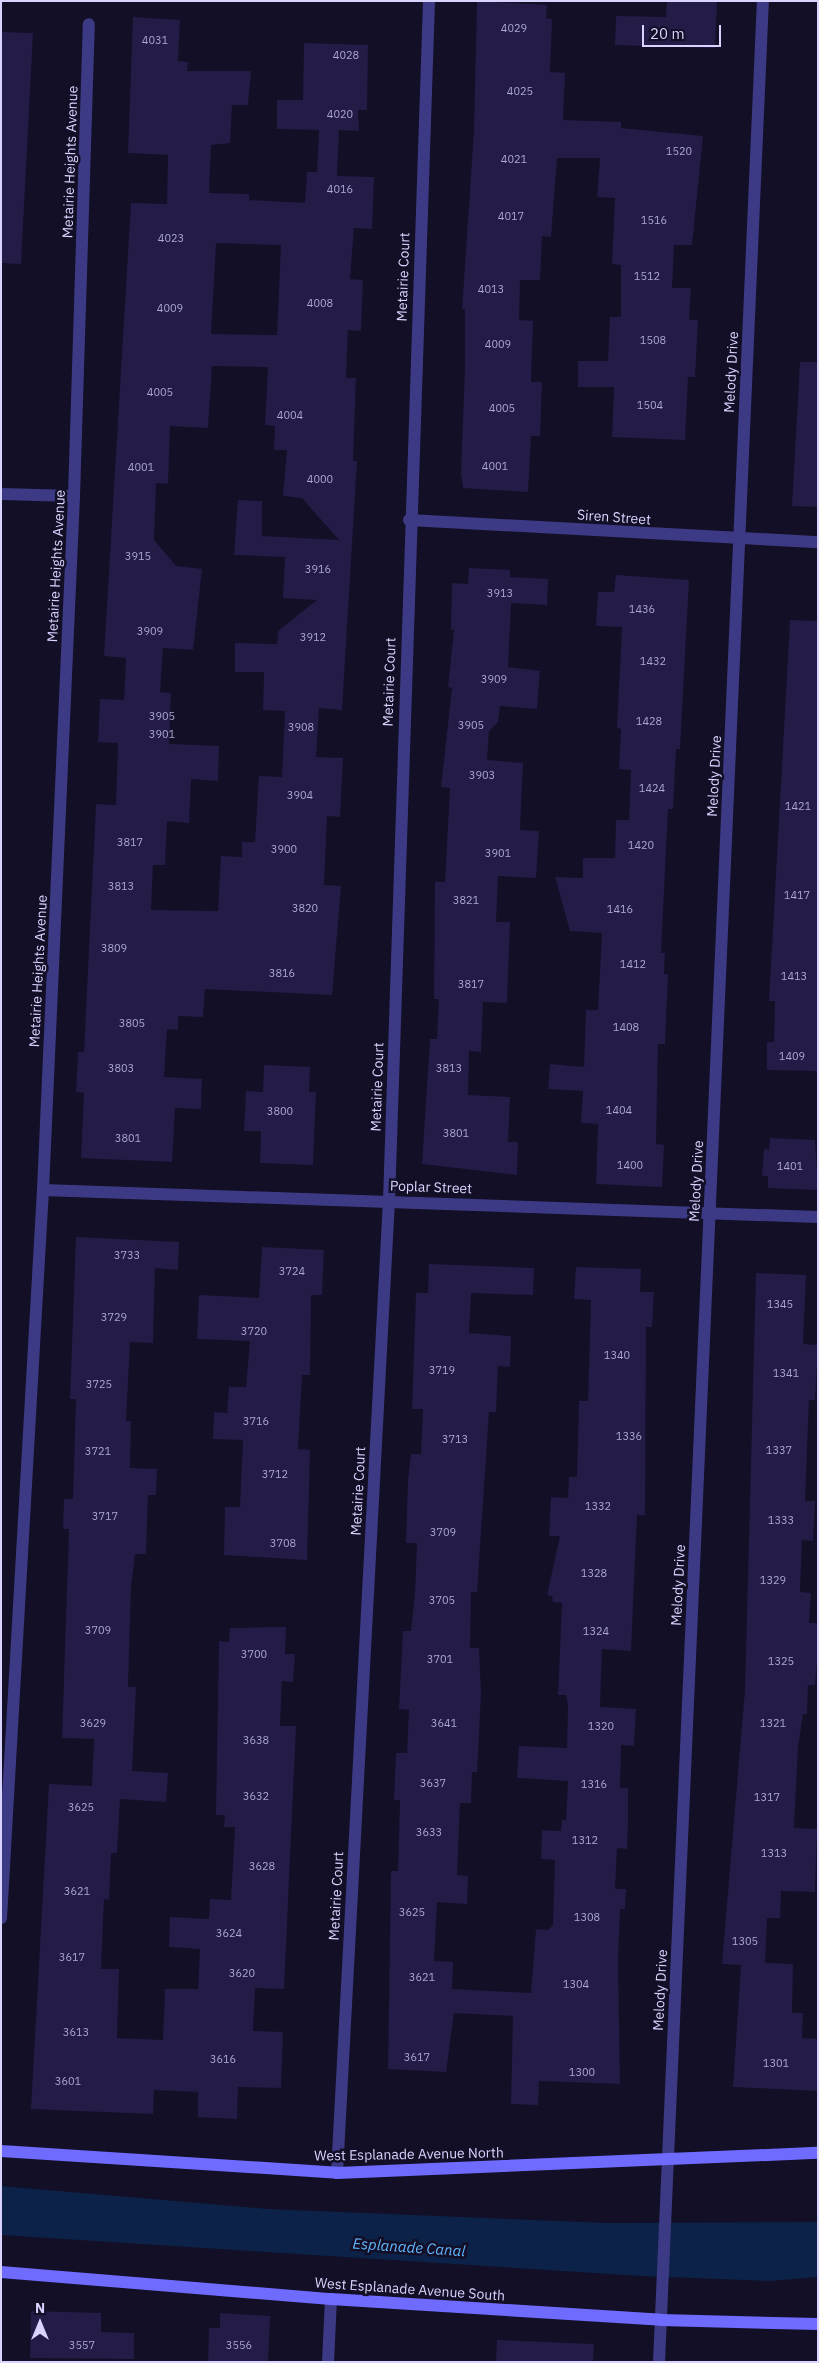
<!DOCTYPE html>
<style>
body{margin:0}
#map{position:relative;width:819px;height:2363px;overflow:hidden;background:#130f26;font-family:"IBM Plex Sans",sans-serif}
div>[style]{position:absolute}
.water>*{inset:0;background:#0c2248}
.building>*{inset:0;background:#241b47}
.minor>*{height:12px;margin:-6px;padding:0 6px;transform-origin:6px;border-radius:6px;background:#3d3a85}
.secondary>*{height:12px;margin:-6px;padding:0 6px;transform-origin:6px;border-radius:6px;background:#6f6bff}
span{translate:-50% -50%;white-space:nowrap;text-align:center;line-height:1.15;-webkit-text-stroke:5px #130f26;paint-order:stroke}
.number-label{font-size:11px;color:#aca6d1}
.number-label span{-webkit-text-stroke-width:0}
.street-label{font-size:14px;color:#d9d4ff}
.water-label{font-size:15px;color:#62b6ff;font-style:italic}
.frame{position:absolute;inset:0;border:2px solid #d9d4ff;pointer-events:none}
.north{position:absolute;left:15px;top:2298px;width:50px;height:50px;-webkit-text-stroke:4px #130f26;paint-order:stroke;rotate:0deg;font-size:14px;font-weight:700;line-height:20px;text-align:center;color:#d9d4ff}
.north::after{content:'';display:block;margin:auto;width:18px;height:22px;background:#d9d4ff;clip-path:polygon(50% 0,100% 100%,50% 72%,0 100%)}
.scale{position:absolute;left:642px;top:25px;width:79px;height:22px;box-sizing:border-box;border:2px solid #d9d4ff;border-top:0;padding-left:6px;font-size:15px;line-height:18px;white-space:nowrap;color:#d9d4ff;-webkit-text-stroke:4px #130f26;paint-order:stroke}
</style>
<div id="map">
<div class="water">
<div style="clip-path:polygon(1px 2186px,268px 2209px,608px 2223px,818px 2222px,818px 2277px,770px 2281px,641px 2276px,1px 2235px)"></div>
</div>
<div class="building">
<div style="clip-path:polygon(477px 1px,547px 5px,546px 18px,552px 19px,550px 72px,565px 73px,563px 120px,621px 122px,621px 128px,703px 136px,692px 245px,674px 245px,672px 288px,691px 288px,689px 320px,698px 320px,695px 377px,688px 377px,685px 440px,612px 437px,614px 387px,578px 387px,578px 361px,608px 361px,610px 317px,621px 317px,621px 265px,612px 264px,615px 198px,597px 197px,600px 158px,557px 158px,551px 237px,542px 236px,540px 280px,520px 280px,519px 320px,533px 321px,531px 382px,542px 382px,540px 436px,531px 436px,528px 492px,463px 488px,461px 472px,465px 368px,465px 309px,462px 309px,474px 131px)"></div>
<div style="clip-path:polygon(667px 1px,717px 1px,715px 48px,615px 45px,616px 16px,666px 17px)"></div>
<div style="clip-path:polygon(evenodd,133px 17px,180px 20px,178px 61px,188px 62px,187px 71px,251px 71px,248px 105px,232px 105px,230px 143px,211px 145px,209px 193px,249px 194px,249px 200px,305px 203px,307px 172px,317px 172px,319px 130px,277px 129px,277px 100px,303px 100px,304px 43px,368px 45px,367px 110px,358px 110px,359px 131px,339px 130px,337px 176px,374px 177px,372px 229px,354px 228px,350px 279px,363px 280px,361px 331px,348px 330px,346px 378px,356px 378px,353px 461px,357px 461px,342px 710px,319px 708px,316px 757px,343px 758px,340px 817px,327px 816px,324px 885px,341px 886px,332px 995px,205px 989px,203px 1017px,178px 1016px,178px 1030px,167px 1029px,164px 1077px,202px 1079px,201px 1109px,175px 1108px,172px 1162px,81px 1158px,84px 1093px,76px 1092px,78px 1052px,84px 1052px,96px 804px,116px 805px,118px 743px,98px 742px,100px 699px,124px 700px,126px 658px,104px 656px,131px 203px,167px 204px,168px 155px,128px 153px,133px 17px,216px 243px,281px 245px,277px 335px,211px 334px,216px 243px,133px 17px,212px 366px,268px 367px,265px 425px,275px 426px,274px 450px,287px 450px,283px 496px,302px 498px,339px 540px,262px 536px,262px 501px,238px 500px,234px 555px,285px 557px,283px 598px,317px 600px,278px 631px,277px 644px,235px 643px,235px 672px,264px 672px,263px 710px,285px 711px,282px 777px,259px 776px,255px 842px,242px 842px,242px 857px,221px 856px,218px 911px,151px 910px,153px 865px,165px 865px,167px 821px,189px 823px,191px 779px,218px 781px,219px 746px,169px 744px,171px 693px,160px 692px,163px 648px,193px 650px,202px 569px,176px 566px,154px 540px,156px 483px,168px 484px,170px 426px,208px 428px,212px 366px)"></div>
<div style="clip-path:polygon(1px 32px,33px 33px,21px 264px,1px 263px)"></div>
<div style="clip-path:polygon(800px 362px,818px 362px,818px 507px,792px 506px)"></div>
<div style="clip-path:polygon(469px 568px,510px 570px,510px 577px,548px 579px,547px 605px,511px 603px,508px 667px,540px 671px,537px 709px,500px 706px,498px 722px,489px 731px,487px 760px,523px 763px,520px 830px,539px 831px,536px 878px,498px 876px,496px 922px,510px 922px,507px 1003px,483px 1002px,481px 1052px,469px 1051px,468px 1095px,510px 1097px,508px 1142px,518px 1142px,517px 1175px,422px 1164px,430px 1039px,437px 1039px,439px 999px,434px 999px,435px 882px,445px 882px,450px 788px,441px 787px,452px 688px,448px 687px,454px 630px,451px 630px,452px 583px,468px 584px)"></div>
<div style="clip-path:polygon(616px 575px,689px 580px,680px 749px,676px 749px,673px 809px,668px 809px,661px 953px,665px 953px,664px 974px,668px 974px,665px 1044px,658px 1044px,656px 1144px,664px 1145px,662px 1187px,596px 1184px,598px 1124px,581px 1123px,583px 1091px,548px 1089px,550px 1064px,584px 1067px,586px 1010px,598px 1010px,602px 933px,570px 931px,555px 877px,583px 878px,583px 858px,615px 858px,616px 820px,629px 820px,631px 770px,619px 769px,621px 729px,617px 728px,622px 627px,596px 626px,598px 592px,614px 592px)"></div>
<div style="clip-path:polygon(790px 620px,818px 621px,818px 1071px,767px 1070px,767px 1042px,774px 1042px,775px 1001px,769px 1001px)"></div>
<div style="clip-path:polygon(264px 1065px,310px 1067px,309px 1092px,316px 1092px,313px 1165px,260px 1163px,261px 1131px,244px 1131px,246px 1091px,263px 1092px)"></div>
<div style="clip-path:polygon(770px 1138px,815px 1140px,818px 1190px,768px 1188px,768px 1176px,762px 1176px,764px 1149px,769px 1150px)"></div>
<div style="clip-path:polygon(76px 1237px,179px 1242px,178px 1270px,155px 1268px,153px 1343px,130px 1342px,126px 1421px,131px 1421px,130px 1468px,157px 1469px,156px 1495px,148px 1495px,146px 1554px,135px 1554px,131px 1587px,128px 1687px,136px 1687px,132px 1771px,168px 1773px,166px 1802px,120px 1799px,117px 1853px,111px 1853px,109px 1900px,104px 1899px,101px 1969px,119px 1969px,117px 2038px,163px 2040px,165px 1989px,198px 1989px,200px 1949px,169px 1947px,170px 1917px,209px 1919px,210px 1899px,231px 1900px,235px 1827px,224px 1827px,225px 1815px,216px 1815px,219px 1641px,229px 1642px,230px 1628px,286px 1627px,285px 1654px,295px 1654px,293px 1682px,282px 1681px,280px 1726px,296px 1726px,284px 1989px,255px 1988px,253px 2031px,283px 2032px,281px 2088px,238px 2087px,237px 2119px,198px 2117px,198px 2092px,154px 2090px,153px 2114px,31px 2109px,49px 1784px,92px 1786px,94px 1739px,62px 1738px,69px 1529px,63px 1529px,64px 1499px,73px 1499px,76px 1399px,70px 1399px)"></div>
<div style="clip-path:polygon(262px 1247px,324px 1250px,322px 1295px,311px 1295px,310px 1375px,302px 1375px,298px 1449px,310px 1450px,307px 1560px,224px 1555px,225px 1507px,240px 1507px,243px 1440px,213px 1439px,214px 1412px,227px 1413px,229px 1387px,246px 1387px,250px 1341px,197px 1339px,199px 1295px,259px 1298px)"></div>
<div style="clip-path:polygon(429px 1264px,534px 1268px,533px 1295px,471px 1293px,469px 1333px,511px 1336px,510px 1367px,498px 1366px,496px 1412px,489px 1412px,477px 1592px,471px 1592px,470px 1648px,479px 1648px,481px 1694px,477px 1772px,472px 1772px,471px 1803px,460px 1803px,457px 1875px,468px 1876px,467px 1904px,437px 1902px,434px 1961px,453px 1962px,452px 1989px,531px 1993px,536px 1929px,548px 1930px,553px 1925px,555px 1860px,541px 1859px,542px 1830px,561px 1831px,562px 1820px,566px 1820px,568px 1781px,517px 1778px,519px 1746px,567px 1748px,568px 1705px,566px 1695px,558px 1695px,562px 1603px,553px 1602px,552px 1596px,547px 1595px,560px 1536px,549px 1536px,551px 1497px,568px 1498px,569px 1477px,577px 1477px,579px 1401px,588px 1401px,591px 1300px,574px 1299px,576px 1267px,641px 1269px,640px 1292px,654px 1292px,652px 1327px,646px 1327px,645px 1515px,637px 1515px,631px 1651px,602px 1649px,600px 1707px,636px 1709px,634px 1746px,621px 1745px,620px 1788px,628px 1788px,628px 1824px,627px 1849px,617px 1848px,615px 1889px,626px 1889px,625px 1909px,620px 1909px,618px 1959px,620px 2084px,539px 2081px,538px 2105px,511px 2104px,513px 2016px,454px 2013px,446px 2072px,388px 2069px,391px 1871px,398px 1871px,400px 1800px,394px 1800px,396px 1753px,407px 1753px,409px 1710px,399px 1709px,403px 1631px,411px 1631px,415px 1593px,417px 1543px,406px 1543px,408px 1480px,411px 1454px,421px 1454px,423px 1409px,412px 1409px,416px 1293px,428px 1293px)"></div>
<div style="clip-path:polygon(756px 1273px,806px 1275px,803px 1344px,818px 1345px,815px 1400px,809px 1400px,805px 1501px,815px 1501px,813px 1541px,802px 1540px,800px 1592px,811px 1593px,809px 1623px,818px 1623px,818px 1651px,815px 1685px,808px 1685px,807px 1714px,803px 1714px,798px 1748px,794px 1828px,817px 1829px,815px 1892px,781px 1891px,780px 1918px,767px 1918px,765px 1963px,793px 1964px,792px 2013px,803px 2013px,802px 2038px,818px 2039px,818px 2091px,733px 2087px,741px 1965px,722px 1964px,745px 1690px)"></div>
<div style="clip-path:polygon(31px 2311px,101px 2313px,101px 2332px,134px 2333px,134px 2359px,30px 2358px)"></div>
<div style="clip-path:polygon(220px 2313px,270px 2316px,268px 2362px,208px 2362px,209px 2328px,220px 2328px)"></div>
<div style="clip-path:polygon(497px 2340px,594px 2344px,593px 2362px,496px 2362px)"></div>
</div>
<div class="minor">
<div style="left:1px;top:494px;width:73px;rotate:1.6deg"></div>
<div style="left:409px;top:520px;width:410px;rotate:3.1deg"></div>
<div style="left:43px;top:1190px;width:775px;rotate:2deg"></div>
<div style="left:1px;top:1918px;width:729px;rotate:-86.7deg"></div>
<div style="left:43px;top:1190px;width:695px;rotate:-87.44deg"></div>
<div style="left:74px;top:496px;width:472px;rotate:-88.2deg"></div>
<div style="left:337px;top:2173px;width:973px;rotate:-86.94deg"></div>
<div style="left:389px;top:1201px;width:1200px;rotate:-88.09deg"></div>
<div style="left:328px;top:2362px;width:63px;rotate:-87.3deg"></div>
<div style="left:659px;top:2362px;width:2363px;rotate:-87.48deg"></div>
</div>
<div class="secondary">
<div style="left:1px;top:2151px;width:337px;rotate:3.7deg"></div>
<div style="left:337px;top:2173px;width:481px;rotate:-2.4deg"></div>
<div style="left:1px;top:2272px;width:331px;rotate:4.7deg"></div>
<div style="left:331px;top:2299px;width:331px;rotate:3.6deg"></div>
<div style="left:661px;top:2320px;width:157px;rotate:1.5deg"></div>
</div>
<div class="number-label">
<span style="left:514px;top:28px">4029</span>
<span style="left:155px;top:40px">4031</span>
<span style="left:346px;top:55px">4028</span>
<span style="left:520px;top:91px">4025</span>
<span style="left:340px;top:114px">4020</span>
<span style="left:679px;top:151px">1520</span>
<span style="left:514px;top:159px">4021</span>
<span style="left:340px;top:189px">4016</span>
<span style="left:511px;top:216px">4017</span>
<span style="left:654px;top:220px">1516</span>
<span style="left:171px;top:238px">4023</span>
<span style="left:647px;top:276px">1512</span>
<span style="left:491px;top:289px">4013</span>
<span style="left:320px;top:303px">4008</span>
<span style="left:170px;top:308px">4009</span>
<span style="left:653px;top:340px">1508</span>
<span style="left:498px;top:344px">4009</span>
<span style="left:160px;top:392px">4005</span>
<span style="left:650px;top:405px">1504</span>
<span style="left:502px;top:408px">4005</span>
<span style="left:290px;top:415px">4004</span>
<span style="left:495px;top:466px">4001</span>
<span style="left:141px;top:467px">4001</span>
<span style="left:320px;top:479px">4000</span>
<span style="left:138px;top:556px">3915</span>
<span style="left:318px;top:569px">3916</span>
<span style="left:500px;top:593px">3913</span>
<span style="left:642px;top:609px">1436</span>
<span style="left:150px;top:631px">3909</span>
<span style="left:313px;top:637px">3912</span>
<span style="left:653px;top:661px">1432</span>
<span style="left:494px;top:679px">3909</span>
<span style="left:162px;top:716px">3905</span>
<span style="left:649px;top:721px">1428</span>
<span style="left:471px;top:725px">3905</span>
<span style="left:301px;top:727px">3908</span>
<span style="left:162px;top:734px">3901</span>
<span style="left:482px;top:775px">3903</span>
<span style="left:652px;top:788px">1424</span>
<span style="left:300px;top:795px">3904</span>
<span style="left:798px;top:806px">1421</span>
<span style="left:130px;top:842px">3817</span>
<span style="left:641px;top:845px">1420</span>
<span style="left:284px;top:849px">3900</span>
<span style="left:498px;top:853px">3901</span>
<span style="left:121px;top:886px">3813</span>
<span style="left:797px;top:895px">1417</span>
<span style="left:466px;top:900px">3821</span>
<span style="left:305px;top:908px">3820</span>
<span style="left:620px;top:909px">1416</span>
<span style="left:114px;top:948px">3809</span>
<span style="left:633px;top:964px">1412</span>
<span style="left:282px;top:973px">3816</span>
<span style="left:794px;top:976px">1413</span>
<span style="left:471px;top:984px">3817</span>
<span style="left:132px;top:1023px">3805</span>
<span style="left:626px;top:1027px">1408</span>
<span style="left:792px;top:1056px">1409</span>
<span style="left:121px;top:1068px">3803</span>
<span style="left:449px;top:1068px">3813</span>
<span style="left:619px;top:1110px">1404</span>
<span style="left:280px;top:1111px">3800</span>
<span style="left:456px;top:1133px">3801</span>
<span style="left:128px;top:1138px">3801</span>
<span style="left:630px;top:1165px">1400</span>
<span style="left:790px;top:1166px">1401</span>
<span style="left:127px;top:1255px">3733</span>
<span style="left:292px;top:1271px">3724</span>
<span style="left:780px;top:1304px">1345</span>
<span style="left:114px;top:1317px">3729</span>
<span style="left:254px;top:1331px">3720</span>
<span style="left:617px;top:1355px">1340</span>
<span style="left:442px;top:1370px">3719</span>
<span style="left:786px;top:1373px">1341</span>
<span style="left:99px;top:1384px">3725</span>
<span style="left:256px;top:1421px">3716</span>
<span style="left:629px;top:1436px">1336</span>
<span style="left:455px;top:1439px">3713</span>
<span style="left:779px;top:1450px">1337</span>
<span style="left:98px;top:1451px">3721</span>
<span style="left:275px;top:1474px">3712</span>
<span style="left:598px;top:1506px">1332</span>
<span style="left:105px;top:1516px">3717</span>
<span style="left:781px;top:1520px">1333</span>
<span style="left:443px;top:1532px">3709</span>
<span style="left:283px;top:1543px">3708</span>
<span style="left:594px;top:1573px">1328</span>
<span style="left:773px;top:1580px">1329</span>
<span style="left:442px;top:1600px">3705</span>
<span style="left:98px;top:1630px">3709</span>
<span style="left:596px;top:1631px">1324</span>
<span style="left:254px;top:1654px">3700</span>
<span style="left:440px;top:1659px">3701</span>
<span style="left:781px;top:1661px">1325</span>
<span style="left:93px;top:1723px">3629</span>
<span style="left:444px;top:1723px">3641</span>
<span style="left:773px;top:1723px">1321</span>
<span style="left:601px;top:1726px">1320</span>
<span style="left:256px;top:1740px">3638</span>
<span style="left:433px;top:1783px">3637</span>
<span style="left:594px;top:1784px">1316</span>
<span style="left:256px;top:1796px">3632</span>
<span style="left:767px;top:1797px">1317</span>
<span style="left:81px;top:1807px">3625</span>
<span style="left:429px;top:1832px">3633</span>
<span style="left:585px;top:1840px">1312</span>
<span style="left:774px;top:1853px">1313</span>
<span style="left:262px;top:1866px">3628</span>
<span style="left:77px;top:1891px">3621</span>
<span style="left:412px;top:1912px">3625</span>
<span style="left:587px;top:1917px">1308</span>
<span style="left:229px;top:1933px">3624</span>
<span style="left:745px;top:1941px">1305</span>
<span style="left:72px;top:1957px">3617</span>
<span style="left:242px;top:1973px">3620</span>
<span style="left:422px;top:1977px">3621</span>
<span style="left:576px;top:1984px">1304</span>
<span style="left:76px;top:2032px">3613</span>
<span style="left:417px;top:2057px">3617</span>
<span style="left:223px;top:2059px">3616</span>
<span style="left:776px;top:2063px">1301</span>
<span style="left:582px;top:2072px">1300</span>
<span style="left:68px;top:2081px">3601</span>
<span style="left:82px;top:2345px">3557</span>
<span style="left:239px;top:2345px">3556</span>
</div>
<div class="street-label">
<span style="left:70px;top:162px;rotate:-88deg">Metairie Heights Avenue</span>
<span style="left:403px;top:277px;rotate:-88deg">Metairie Court</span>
<span style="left:731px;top:372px;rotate:-87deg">Melody Drive</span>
<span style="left:614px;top:517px;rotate:4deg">Siren Street</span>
<span style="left:56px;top:566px;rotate:-87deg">Metairie Heights Avenue</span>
<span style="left:389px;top:682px;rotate:-88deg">Metairie Court</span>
<span style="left:714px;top:776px;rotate:-87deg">Melody Drive</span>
<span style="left:38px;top:971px;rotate:-87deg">Metairie Heights Avenue</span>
<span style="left:377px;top:1087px;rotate:-88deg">Metairie Court</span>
<span style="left:696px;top:1181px;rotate:-87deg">Melody Drive</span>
<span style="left:431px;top:1187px;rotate:2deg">Poplar Street</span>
<span style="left:358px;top:1491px;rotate:-87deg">Metairie Court</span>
<span style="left:678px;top:1585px;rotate:-87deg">Melody Drive</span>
<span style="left:336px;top:1896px;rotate:-87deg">Metairie Court</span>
<span style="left:660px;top:1990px;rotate:-87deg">Melody Drive</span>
<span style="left:409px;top:2154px;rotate:-1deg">West Esplanade Avenue North</span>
<span style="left:410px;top:2289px;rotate:4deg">West Esplanade Avenue South</span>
</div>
<div class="water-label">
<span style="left:409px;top:2247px;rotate:4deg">Esplanade Canal</span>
</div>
<div class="frame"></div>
<div class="north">N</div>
<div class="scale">20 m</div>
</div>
